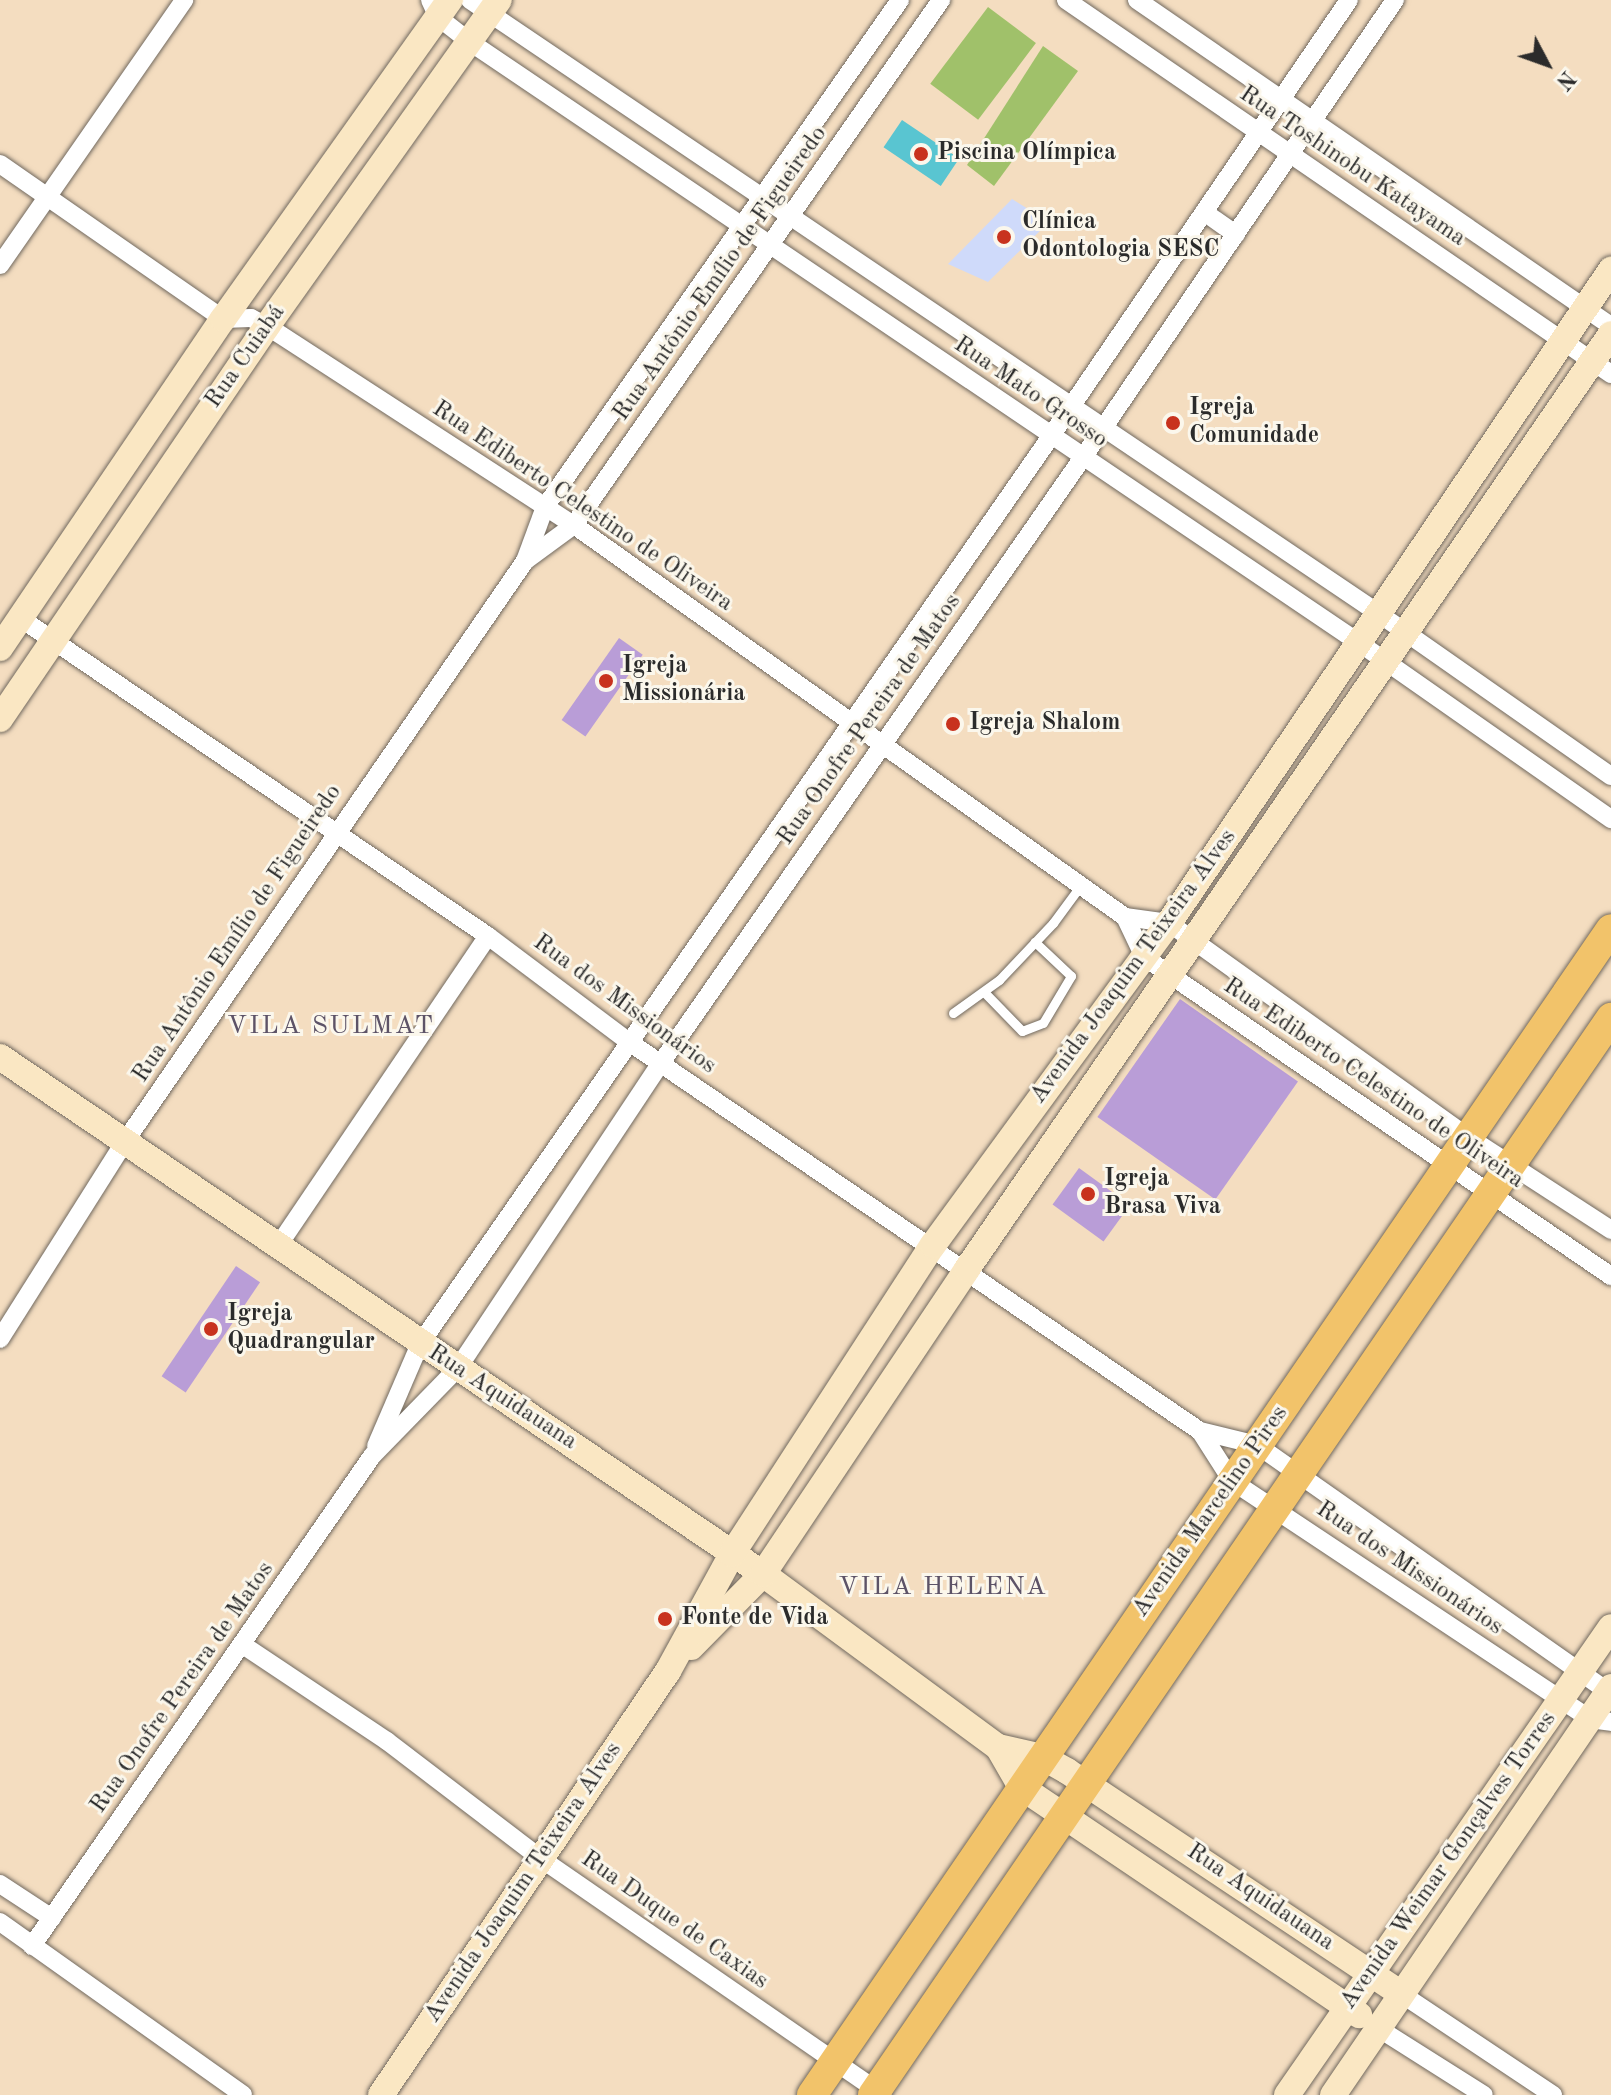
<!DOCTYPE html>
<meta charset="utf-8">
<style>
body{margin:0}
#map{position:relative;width:1611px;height:2095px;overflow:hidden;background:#f4ddc0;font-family:"Old Standard TT",serif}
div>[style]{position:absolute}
.built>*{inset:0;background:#cfdafa}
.green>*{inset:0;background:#a0c16a;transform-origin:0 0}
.water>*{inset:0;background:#59c5d1;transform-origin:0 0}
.building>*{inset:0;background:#b99dd7;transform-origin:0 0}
.roads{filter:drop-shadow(0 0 2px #71695f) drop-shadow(0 0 2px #71695f)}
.lane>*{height:9px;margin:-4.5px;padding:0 4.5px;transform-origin:4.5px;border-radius:4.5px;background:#fff}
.street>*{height:18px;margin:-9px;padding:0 9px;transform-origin:9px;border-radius:9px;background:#fff}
.secondary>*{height:26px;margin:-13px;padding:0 13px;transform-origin:13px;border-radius:13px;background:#fae7c3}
.primary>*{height:30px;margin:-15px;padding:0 15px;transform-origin:15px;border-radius:15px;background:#f2c36a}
.dots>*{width:22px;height:22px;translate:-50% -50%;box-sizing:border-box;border:4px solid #fbf7ec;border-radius:50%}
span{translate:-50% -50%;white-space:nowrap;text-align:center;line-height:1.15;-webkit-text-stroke:6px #fbf7ec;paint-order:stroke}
.poi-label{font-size:24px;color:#2b2b2b;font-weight:700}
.left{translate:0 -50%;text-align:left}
.street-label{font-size:24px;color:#2b2b2b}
.neighbourhood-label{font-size:26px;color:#5d5367;letter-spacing:2px}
.north{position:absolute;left:1507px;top:24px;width:80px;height:80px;-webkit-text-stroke:6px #fbf7ec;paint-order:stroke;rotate:131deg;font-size:22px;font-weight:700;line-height:32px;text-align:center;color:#2b2b2b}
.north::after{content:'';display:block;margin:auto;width:28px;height:36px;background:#2b2b2b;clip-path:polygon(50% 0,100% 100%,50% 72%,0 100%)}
</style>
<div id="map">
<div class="built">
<div style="clip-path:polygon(1012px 199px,1049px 222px,988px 282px,948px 264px)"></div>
</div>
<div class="green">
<div style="left:988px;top:7px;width:60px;height:96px;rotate:37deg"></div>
<div style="clip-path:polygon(1043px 46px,1078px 71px,994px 186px,967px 165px)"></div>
</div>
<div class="water">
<div style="left:902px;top:120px;width:69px;height:33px;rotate:34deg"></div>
</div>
<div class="building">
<div style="left:619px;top:638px;width:29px;height:100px;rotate:35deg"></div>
<div style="left:1180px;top:999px;width:144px;height:144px;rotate:35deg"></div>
<div style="left:1079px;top:1168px;width:63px;height:45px;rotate:36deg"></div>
<div style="left:236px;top:1266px;width:29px;height:133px;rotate:34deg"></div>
</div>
<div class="roads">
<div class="lane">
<div style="left:985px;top:993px;width:53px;rotate:45.8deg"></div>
<div style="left:1022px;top:1031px;width:22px;rotate:-21deg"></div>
<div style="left:1043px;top:1023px;width:55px;rotate:-59.2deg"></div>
<div style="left:1071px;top:976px;width:50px;rotate:-136.6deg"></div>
<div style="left:953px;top:1013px;width:57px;rotate:-35.7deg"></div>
<div style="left:999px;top:980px;width:79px;rotate:-46.5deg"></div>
<div style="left:1053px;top:923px;width:47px;rotate:-53.6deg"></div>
</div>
<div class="street">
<div style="left:430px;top:0;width:19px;rotate:65deg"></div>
<div style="left:438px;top:17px;width:41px;rotate:38deg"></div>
<div style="left:470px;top:42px;width:1072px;rotate:34.05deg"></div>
<div style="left:1358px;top:642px;width:309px;rotate:35deg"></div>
<div style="left:470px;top:0;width:1096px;rotate:34.02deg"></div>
<div style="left:1378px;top:613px;width:284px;rotate:35deg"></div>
<div style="left:1066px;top:0;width:661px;rotate:34.46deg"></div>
<div style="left:1137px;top:0;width:575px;rotate:34.52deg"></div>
<div style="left:0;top:164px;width:272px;rotate:34.8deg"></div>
<div style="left:223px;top:319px;width:28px;rotate:-2deg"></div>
<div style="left:251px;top:318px;width:18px;rotate:27deg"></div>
<div style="left:267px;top:326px;width:366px;rotate:33deg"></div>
<div style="left:574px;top:525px;width:676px;rotate:35.43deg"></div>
<div style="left:1125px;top:917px;width:44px;rotate:7.8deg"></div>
<div style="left:1169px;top:923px;width:368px;rotate:35.6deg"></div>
<div style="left:1468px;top:1137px;width:171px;rotate:33deg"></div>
<div style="left:1204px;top:212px;width:39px;rotate:35deg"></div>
<div style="left:0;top:265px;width:323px;rotate:-55.2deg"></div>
<div style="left:525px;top:561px;width:61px;rotate:-36.3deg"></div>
<div style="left:574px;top:525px;width:641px;rotate:-55.04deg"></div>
<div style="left:20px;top:618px;width:566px;rotate:34.2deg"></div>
<div style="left:488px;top:936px;width:176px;rotate:36.9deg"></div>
<div style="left:629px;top:1042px;width:691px;rotate:34.27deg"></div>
<div style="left:1200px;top:1431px;width:59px;rotate:13.8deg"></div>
<div style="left:1257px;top:1445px;width:433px;rotate:35.1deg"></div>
<div style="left:1125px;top:917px;width:44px;rotate:64.6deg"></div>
<div style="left:1144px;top:957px;width:566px;rotate:34.34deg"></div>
<div style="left:278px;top:1246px;width:374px;rotate:-55.9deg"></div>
<div style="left:0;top:1339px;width:236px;rotate:-57.7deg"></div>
<div style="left:126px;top:1140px;width:703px;rotate:-55.43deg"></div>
<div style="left:525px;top:561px;width:58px;rotate:-69.7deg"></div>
<div style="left:545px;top:507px;width:619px;rotate:-55deg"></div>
<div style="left:1200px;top:1431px;width:59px;rotate:57.4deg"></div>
<div style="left:1232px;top:1481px;width:430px;rotate:33.6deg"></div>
<div style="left:1590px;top:1719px;width:21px;rotate:8deg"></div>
<div style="left:376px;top:1446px;width:111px;rotate:-66.7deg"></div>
<div style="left:420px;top:1344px;width:1106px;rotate:-55.2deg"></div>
<div style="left:1051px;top:436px;width:528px;rotate:-55.65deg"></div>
<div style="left:243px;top:1645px;width:173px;rotate:33.7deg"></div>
<div style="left:387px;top:1741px;width:193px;rotate:37.4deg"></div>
<div style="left:540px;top:1858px;width:416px;rotate:34.6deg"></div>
<div style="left:0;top:1884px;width:62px;rotate:33.2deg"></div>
<div style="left:0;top:1922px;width:298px;rotate:35.4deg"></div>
<div style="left:32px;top:1946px;width:596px;rotate:-55.24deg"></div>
<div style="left:372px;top:1456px;width:123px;rotate:-45.7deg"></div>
<div style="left:458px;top:1368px;width:366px;rotate:-56.4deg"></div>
<div style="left:661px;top:1063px;width:775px;rotate:-55.14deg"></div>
<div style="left:1104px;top:427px;width:517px;rotate:-55.73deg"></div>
<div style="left:1400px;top:1993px;width:184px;rotate:33.7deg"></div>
<div style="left:1378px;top:2028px;width:125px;rotate:32.3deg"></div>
</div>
<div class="secondary">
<div style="left:0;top:648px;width:397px;rotate:-55.9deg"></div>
<div style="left:223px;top:319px;width:392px;rotate:-54.6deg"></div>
<div style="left:0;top:719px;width:475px;rotate:-55.8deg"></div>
<div style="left:267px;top:326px;width:400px;rotate:-54.6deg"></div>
<div style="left:0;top:1057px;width:922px;rotate:34.12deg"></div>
<div style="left:763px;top:1574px;width:292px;rotate:36.4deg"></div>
<div style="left:998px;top:1747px;width:45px;rotate:12.8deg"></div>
<div style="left:1042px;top:1757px;width:29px;rotate:29deg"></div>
<div style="left:1067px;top:1771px;width:400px;rotate:33.7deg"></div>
<div style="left:691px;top:1647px;width:103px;rotate:-45.4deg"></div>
<div style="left:763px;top:1574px;width:367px;rotate:-56.2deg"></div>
<div style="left:967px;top:1269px;width:1135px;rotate:-55.44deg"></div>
<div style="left:998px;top:1747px;width:46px;rotate:60.1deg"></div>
<div style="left:1021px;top:1787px;width:408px;rotate:34deg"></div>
<div style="left:381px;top:2095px;width:512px;rotate:-55.91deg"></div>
<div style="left:668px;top:1671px;width:133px;rotate:-61.3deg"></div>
<div style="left:732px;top:1554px;width:369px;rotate:-57deg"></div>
<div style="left:933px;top:1245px;width:399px;rotate:-53.8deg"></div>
<div style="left:1169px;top:923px;width:789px;rotate:-55.91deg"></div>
<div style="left:1287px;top:2095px;width:569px;rotate:-55.3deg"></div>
<div style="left:1333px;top:2095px;width:494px;rotate:-55.7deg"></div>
</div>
<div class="primary">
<div style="left:812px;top:2095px;width:1413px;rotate:-55.58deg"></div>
<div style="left:873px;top:2095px;width:1306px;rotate:-55.58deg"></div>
</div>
</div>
<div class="dots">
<div style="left:921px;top:154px;background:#c8321e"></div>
<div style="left:1004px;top:237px;background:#c8321e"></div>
<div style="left:1173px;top:423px;background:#c8321e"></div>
<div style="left:606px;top:681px;background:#c8321e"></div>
<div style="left:953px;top:724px;background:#c8321e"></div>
<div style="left:1088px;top:1194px;background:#c8321e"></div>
<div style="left:211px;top:1329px;background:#c8321e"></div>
<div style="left:665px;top:1619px;background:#c8321e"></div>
</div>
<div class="poi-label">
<span class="left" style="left:937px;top:154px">Piscina Olímpica</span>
<span class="left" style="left:1022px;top:237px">Clínica<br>Odontologia SESC</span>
<span class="left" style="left:1189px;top:423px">Igreja<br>Comunidade</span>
<span class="left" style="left:622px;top:681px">Igreja<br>Missionária</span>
<span class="left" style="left:969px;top:724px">Igreja Shalom</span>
<span class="left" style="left:1104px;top:1194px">Igreja<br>Brasa Viva</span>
<span class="left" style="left:227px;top:1329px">Igreja<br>Quadrangular</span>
<span class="left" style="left:681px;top:1619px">Fonte de Vida</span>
</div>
<div class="street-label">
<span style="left:1352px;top:167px;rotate:34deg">Rua Toshinobu Katayama</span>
<span style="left:721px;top:274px;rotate:-55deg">Rua Antônio Emílio de Figueiredo</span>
<span style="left:246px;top:357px;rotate:-55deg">Rua Cuiabá</span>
<span style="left:1030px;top:393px;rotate:34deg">Rua Mato Grosso</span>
<span style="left:582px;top:507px;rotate:34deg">Rua Ediberto Celestino de Oliveira</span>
<span style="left:870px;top:720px;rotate:-55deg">Rua Onofre Pereira de Matos</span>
<span style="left:238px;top:934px;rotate:-56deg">Rua Antônio Emílio de Figueiredo</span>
<span style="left:1134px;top:967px;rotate:-54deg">Avenida Joaquim Teixeira Alves</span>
<span style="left:624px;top:1005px;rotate:36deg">Rua dos Missionários</span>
<span style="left:1373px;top:1084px;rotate:34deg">Rua Ediberto Celestino de Oliveira</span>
<span style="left:502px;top:1398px;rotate:33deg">Rua Aquidauana</span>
<span style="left:1211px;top:1512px;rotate:-55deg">Avenida Marcelino Pires</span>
<span style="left:1409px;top:1569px;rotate:34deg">Rua dos Missionários</span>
<span style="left:183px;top:1688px;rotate:-55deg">Rua Onofre Pereira de Matos</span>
<span style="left:1449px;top:1861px;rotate:-55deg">Avenida Weimar Gonçalves Torres</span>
<span style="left:524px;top:1883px;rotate:-56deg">Avenida Joaquim Teixeira Alves</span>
<span style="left:1260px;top:1898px;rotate:34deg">Rua Aquidauana</span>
<span style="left:674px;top:1921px;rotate:35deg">Rua Duque de Caxias</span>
</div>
<div class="neighbourhood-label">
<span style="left:331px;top:1027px">VILA SULMAT</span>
<span style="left:943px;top:1588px">VILA HELENA</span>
</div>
<div class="north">N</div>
</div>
